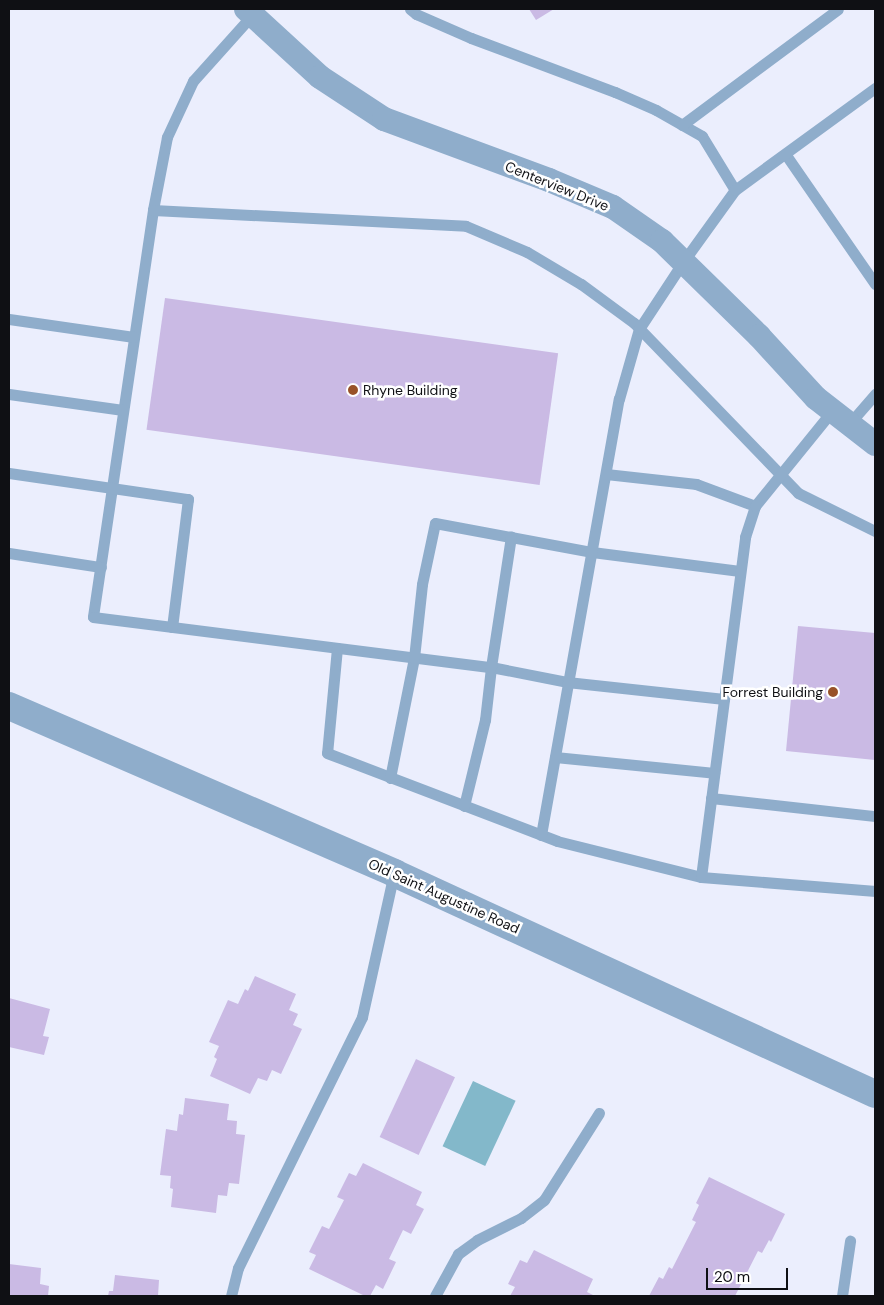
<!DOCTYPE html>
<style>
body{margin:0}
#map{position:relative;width:884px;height:1305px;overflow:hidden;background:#ebeefd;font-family:"DM Sans",sans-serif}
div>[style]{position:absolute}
.water>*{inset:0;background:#83b8ca;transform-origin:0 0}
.building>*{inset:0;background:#cabae4;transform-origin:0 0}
.service>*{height:11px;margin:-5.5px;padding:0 5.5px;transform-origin:5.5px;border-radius:5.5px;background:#8fadcb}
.minor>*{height:24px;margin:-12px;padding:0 12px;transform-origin:12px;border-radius:12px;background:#8fadcb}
.tertiary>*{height:28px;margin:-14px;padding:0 14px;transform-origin:14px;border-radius:14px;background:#8fadcb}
.dots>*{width:14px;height:14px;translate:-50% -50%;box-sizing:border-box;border:2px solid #fff;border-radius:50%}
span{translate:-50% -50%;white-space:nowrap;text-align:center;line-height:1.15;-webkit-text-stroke:5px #fff;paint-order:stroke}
.street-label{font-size:14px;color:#0f1014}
.poi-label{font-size:14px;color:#0f1014}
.left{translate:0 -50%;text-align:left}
.right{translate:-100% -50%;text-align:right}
.frame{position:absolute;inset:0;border:10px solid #0f1014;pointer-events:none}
.scale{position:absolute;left:706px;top:1268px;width:82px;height:22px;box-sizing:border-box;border:2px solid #0f1014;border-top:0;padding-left:6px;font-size:15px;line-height:18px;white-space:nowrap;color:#0f1014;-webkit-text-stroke:4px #fff;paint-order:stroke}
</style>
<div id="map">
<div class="water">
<div style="left:473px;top:1081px;width:47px;height:72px;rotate:25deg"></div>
</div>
<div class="building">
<div style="clip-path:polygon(529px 9px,554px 9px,536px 20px)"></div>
<div style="left:165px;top:298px;width:397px;height:133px;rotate:8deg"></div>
<div style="clip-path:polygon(798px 626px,875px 633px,875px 760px,786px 751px)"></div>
<div style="clip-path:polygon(255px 976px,296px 994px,289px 1010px,298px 1014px,293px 1025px,302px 1029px,281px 1074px,272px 1070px,267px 1081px,258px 1078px,250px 1094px,210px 1076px,217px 1059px,214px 1057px,219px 1046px,209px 1042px,228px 1000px,238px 1004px,245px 989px,248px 991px)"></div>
<div style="clip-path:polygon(9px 998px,50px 1009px,43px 1036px,49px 1037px,44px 1055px,9px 1047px)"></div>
<div style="left:416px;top:1059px;width:43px;height:86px;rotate:25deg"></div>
<div style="clip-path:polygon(185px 1098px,229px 1104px,227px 1120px,237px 1121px,236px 1134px,245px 1135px,239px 1184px,229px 1183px,227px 1196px,218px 1195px,216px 1213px,171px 1207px,173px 1189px,170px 1188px,171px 1176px,160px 1175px,166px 1129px,177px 1131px,179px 1114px,183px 1115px)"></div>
<div style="clip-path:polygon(363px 1163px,422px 1192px,416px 1205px,424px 1209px,411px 1234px,403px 1230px,389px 1259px,396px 1262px,383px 1289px,376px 1285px,370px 1296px,365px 1296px,309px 1269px,316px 1255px,309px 1252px,322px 1226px,329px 1229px,344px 1200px,337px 1197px,349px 1173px,356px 1176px)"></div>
<div style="clip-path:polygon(709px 1177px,785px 1214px,771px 1242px,769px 1240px,762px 1253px,758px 1251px,735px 1296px,649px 1296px,659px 1277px,663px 1279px,669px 1267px,672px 1269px,696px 1222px,692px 1220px,699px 1205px,696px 1203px)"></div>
<div style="clip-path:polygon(534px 1250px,593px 1279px,587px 1292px,595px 1296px,510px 1296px,515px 1287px,508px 1284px,520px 1260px,527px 1263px)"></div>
<div style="clip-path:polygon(9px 1264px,41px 1268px,40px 1284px,49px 1286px,48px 1296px,9px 1296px)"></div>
<div style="clip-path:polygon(115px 1275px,159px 1280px,158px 1296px,108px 1296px,109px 1291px,113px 1291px)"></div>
</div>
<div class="service">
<div style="left:410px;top:9px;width:8px;rotate:40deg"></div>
<div style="left:416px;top:14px;width:60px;rotate:23.6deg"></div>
<div style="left:471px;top:38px;width:154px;rotate:20.6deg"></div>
<div style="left:615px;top:92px;width:45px;rotate:23.7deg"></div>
<div style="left:656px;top:110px;width:53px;rotate:29.5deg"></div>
<div style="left:702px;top:136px;width:63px;rotate:58.6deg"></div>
<div style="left:254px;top:13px;width:91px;rotate:131.9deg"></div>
<div style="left:193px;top:81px;width:62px;rotate:114.9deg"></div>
<div style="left:167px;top:137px;width:74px;rotate:100.9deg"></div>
<div style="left:153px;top:210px;width:411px;rotate:98.4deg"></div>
<div style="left:93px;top:617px;width:401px;rotate:7.2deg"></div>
<div style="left:491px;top:667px;width:77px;rotate:11.2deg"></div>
<div style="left:567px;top:682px;width:158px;rotate:6.2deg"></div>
<div style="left:682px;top:125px;width:194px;rotate:-36.6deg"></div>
<div style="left:786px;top:155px;width:157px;rotate:55.4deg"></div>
<div style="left:153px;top:210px;width:313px;rotate:2.9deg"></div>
<div style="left:466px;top:226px;width:66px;rotate:23.1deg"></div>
<div style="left:527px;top:252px;width:63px;rotate:30.7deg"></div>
<div style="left:581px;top:284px;width:66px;rotate:36.3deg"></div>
<div style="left:634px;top:323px;width:236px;rotate:46deg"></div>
<div style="left:798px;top:493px;width:86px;rotate:26.3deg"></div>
<div style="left:9px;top:319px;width:126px;rotate:8.2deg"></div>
<div style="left:9px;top:394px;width:115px;rotate:8deg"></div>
<div style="left:849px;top:424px;width:40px;rotate:-49deg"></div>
<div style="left:9px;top:473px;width:181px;rotate:8.3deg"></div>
<div style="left:188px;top:499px;width:129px;rotate:97.1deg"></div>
<div style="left:606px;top:474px;width:91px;rotate:6.3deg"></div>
<div style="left:696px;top:484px;width:63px;rotate:20.4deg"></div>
<div style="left:9px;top:553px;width:93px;rotate:8.7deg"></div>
<div style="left:337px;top:648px;width:105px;rotate:95.4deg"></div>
<div style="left:327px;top:753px;width:246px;rotate:20.9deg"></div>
<div style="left:557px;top:841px;width:148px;rotate:14deg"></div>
<div style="left:701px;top:877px;width:175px;rotate:4.6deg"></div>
<div style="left:555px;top:757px;width:160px;rotate:5.7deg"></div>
<div style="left:390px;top:778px;width:122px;rotate:-78.7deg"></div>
<div style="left:414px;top:658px;width:74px;rotate:-83.8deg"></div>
<div style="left:422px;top:584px;width:62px;rotate:-78deg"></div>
<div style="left:435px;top:523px;width:160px;rotate:10.5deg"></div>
<div style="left:592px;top:552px;width:149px;rotate:7.3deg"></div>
<div style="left:711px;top:798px;width:165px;rotate:6.3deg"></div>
<div style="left:464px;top:806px;width:89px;rotate:-76.3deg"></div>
<div style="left:485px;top:720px;width:53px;rotate:-83.5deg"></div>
<div style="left:491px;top:667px;width:132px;rotate:-81.3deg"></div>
<div style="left:541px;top:835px;width:443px;rotate:-79.9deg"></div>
<div style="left:619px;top:399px;width:73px;rotate:-74.1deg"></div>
<div style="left:639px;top:329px;width:80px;rotate:-56.7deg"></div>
<div style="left:683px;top:262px;width:89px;rotate:-54.2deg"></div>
<div style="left:735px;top:190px;width:173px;rotate:-36.1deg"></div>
<div style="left:701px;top:877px;width:343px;rotate:-82.6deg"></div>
<div style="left:745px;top:537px;width:33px;rotate:-72deg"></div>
<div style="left:755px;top:506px;width:122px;rotate:-51deg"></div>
<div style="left:231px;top:1296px;width:29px;rotate:-76deg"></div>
<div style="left:238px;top:1268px;width:280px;rotate:-63.7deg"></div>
<div style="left:362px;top:1017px;width:148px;rotate:-77.5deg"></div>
<div style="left:435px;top:1296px;width:48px;rotate:-61.3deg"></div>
<div style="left:458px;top:1254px;width:24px;rotate:-36deg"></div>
<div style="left:477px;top:1240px;width:49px;rotate:-26.6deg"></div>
<div style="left:521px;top:1218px;width:29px;rotate:-38deg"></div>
<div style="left:544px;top:1200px;width:103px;rotate:-57.7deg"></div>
<div style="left:842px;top:1296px;width:56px;rotate:-81.7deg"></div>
</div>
<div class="minor">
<div style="left:246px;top:9px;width:100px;rotate:42.6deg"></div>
<div style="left:320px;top:77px;width:77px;rotate:33.3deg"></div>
<div style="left:384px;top:119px;width:176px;rotate:20.3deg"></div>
<div style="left:549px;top:180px;width:69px;rotate:22.9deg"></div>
<div style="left:613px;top:207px;width:60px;rotate:34.8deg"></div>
<div style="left:662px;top:241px;width:136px;rotate:44.4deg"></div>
<div style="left:759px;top:336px;width:84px;rotate:47.4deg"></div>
<div style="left:816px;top:398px;width:75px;rotate:37.9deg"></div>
</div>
<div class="tertiary">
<div style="left:9px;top:706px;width:420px;rotate:23.4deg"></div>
<div style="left:394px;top:873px;width:529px;rotate:24.68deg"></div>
</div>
<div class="dots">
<div style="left:353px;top:390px;background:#985228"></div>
<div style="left:833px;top:692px;background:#985228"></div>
</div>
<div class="street-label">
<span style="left:557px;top:186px;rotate:22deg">Centerview Drive</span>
<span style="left:444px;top:896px;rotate:24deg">Old Saint Augustine Road</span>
</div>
<div class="poi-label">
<span class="left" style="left:363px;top:390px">Rhyne Building</span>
<span class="right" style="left:823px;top:692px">Forrest Building</span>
</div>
<div class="frame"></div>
<div class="scale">20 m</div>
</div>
